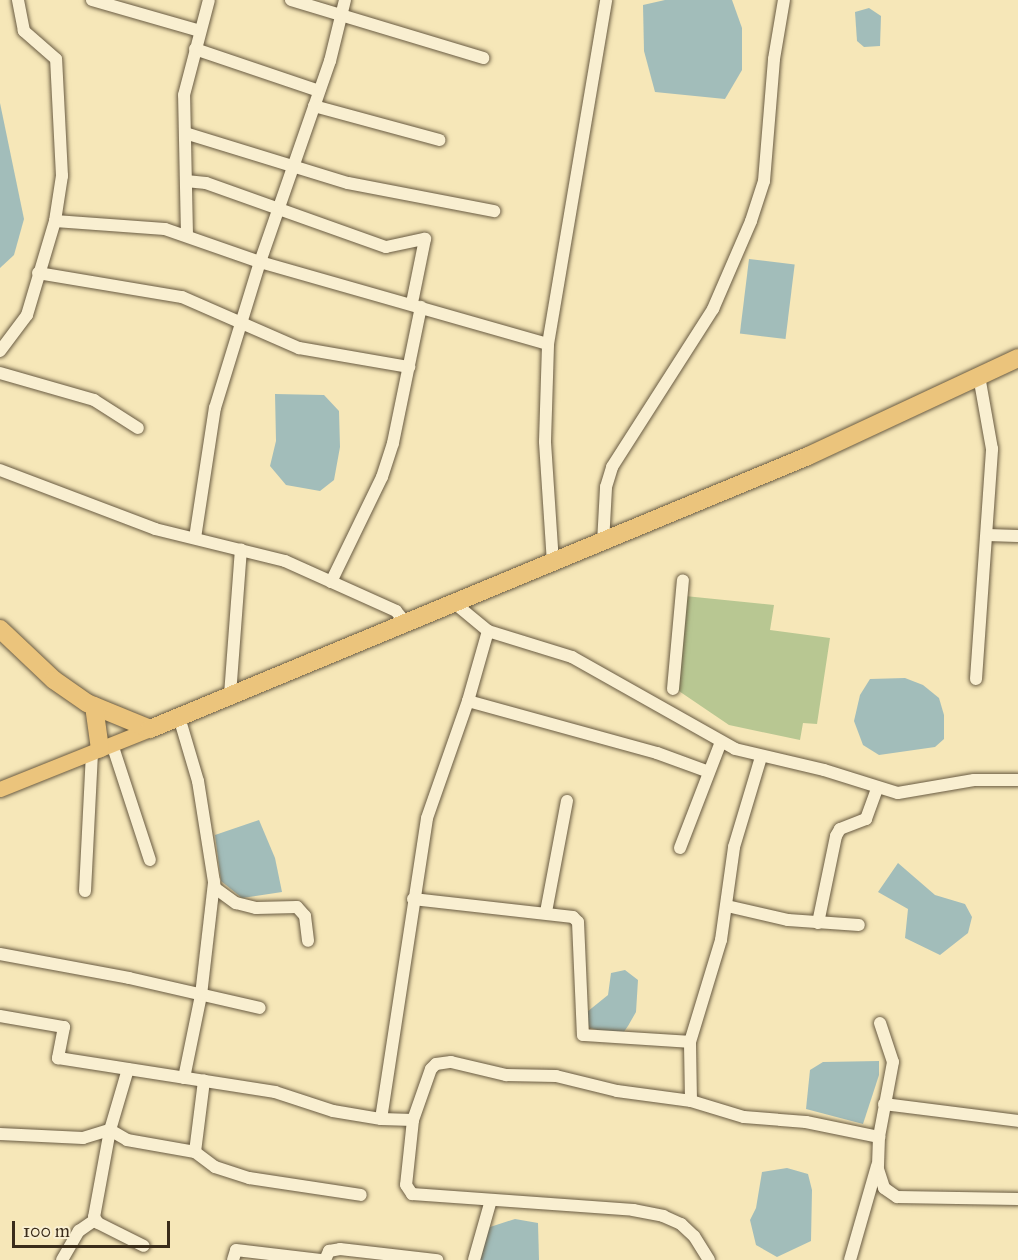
<!DOCTYPE html>
<style>
body{margin:0}
#map{position:relative;width:1018px;height:1260px;overflow:hidden;background:#f6e7b8;font-family:"IM FELL Great Primer",serif}
div>[style]{position:absolute}
.green>*{inset:0;background:#b8c792}
.water>*{inset:0;background:#a2bdba;transform-origin:0 0}
.roads{filter:drop-shadow(0 0 2px #695b42) drop-shadow(0 0 2px #695b42)}
.minor>*{height:12px;margin:-6px;padding:0 6px;transform-origin:6px;border-radius:6px;background:#f9efd1}
.major>*{height:15px;margin:-7.5px;padding:0 7.5px;transform-origin:7.5px;border-radius:7.5px;background:#ebc47c}
.highway>*{height:18px;margin:-9px;padding:0 9px;transform-origin:9px;border-radius:9px;background:#ebc47c}
span{translate:-50% -50%;white-space:nowrap;text-align:center;line-height:1.15;-webkit-text-stroke:4.5px #f9efd1;paint-order:stroke}
.scale{position:absolute;left:12px;top:1221px;width:158px;height:27px;box-sizing:border-box;border:3px solid #3a2c1a;border-top:0;padding-left:8px;font-size:18px;line-height:21px;white-space:nowrap;color:#3a2c1a;-webkit-text-stroke:4px #f9efd1;paint-order:stroke}
</style>
<div id="map">
<div class="green">
<div style="clip-path:polygon(685px 596px,774px 605px,770px 630px,830px 638px,817px 724px,803px 723px,800px 740px,729px 725px,670px 685px)"></div>
</div>
<div class="water">
<div style="clip-path:polygon(665px 0,732px 0,742px 28px,742px 70px,725px 99px,655px 92px,644px 51px,643px 5px)"></div>
<div style="clip-path:polygon(869px 8px,881px 16px,880px 46px,864px 47px,857px 41px,855px 12px)"></div>
<div style="clip-path:polygon(0 103px,24px 219px,14px 255px,0 268px)"></div>
<div style="left:749px;top:259px;width:46px;height:75px;rotate:7deg"></div>
<div style="clip-path:polygon(275px 394px,324px 395px,339px 411px,340px 447px,334px 480px,320px 491px,286px 485px,270px 466px,276px 441px)"></div>
<div style="clip-path:polygon(905px 678px,923px 685px,939px 698px,944px 715px,944px 739px,935px 747px,879px 755px,863px 745px,854px 721px,860px 695px,870px 679px)"></div>
<div style="clip-path:polygon(259px 820px,275px 858px,282px 892px,242px 898px,221px 881px,215px 835px)"></div>
<div style="clip-path:polygon(898px 863px,935px 895px,965px 904px,972px 917px,968px 933px,940px 955px,905px 938px,908px 909px,878px 892px)"></div>
<div style="clip-path:polygon(625px 970px,638px 980px,636px 1012px,628px 1026px,621px 1036px,590px 1028px,582px 1016px,608px 995px,611px 973px)"></div>
<div style="clip-path:polygon(879px 1061px,879px 1075px,863px 1124px,806px 1109px,810px 1070px,823px 1062px)"></div>
<div style="clip-path:polygon(787px 1168px,808px 1174px,812px 1190px,811px 1241px,777px 1257px,756px 1245px,750px 1220px,756px 1208px,762px 1172px)"></div>
<div style="clip-path:polygon(515px 1219px,538px 1223px,539px 1260px,477px 1260px,487px 1228px)"></div>
</div>
<div class="roads">
<div class="minor">
<div style="left:92px;top:0;width:112px;rotate:16deg"></div>
<div style="left:291px;top:0;width:201px;rotate:16.8deg"></div>
<div style="left:195px;top:49px;width:131px;rotate:18.7deg"></div>
<div style="left:314px;top:106px;width:130px;rotate:15.2deg"></div>
<div style="left:185px;top:133px;width:170px;rotate:17.1deg"></div>
<div style="left:348px;top:183px;width:149px;rotate:10.9deg"></div>
<div style="left:186px;top:181px;width:20px;rotate:6deg"></div>
<div style="left:206px;top:183px;width:191px;rotate:19.6deg"></div>
<div style="left:386px;top:247px;width:40px;rotate:-12deg"></div>
<div style="left:425px;top:239px;width:65px;rotate:101.5deg"></div>
<div style="left:55px;top:221px;width:110px;rotate:4.2deg"></div>
<div style="left:165px;top:229px;width:101px;rotate:19.2deg"></div>
<div style="left:260px;top:262px;width:299px;rotate:15.9deg"></div>
<div style="left:187px;top:235px;width:140px;rotate:-91.2deg"></div>
<div style="left:184px;top:95px;width:98px;rotate:-75.3deg"></div>
<div style="left:38px;top:273px;width:146px;rotate:9.5deg"></div>
<div style="left:182px;top:297px;width:128px;rotate:23.6deg"></div>
<div style="left:299px;top:348px;width:112px;rotate:9.8deg"></div>
<div style="left:0;top:351px;width:45px;rotate:-53.1deg"></div>
<div style="left:27px;top:315px;width:98px;rotate:-73.4deg"></div>
<div style="left:55px;top:221px;width:46px;rotate:-81.2deg"></div>
<div style="left:62px;top:176px;width:117px;rotate:-92.9deg"></div>
<div style="left:56px;top:59px;width:43px;rotate:-138.8deg"></div>
<div style="left:24px;top:31px;width:32px;rotate:-101deg"></div>
<div style="left:0;top:373px;width:98px;rotate:16deg"></div>
<div style="left:94px;top:400px;width:52px;rotate:32.5deg"></div>
<div style="left:0;top:470px;width:166px;rotate:20.8deg"></div>
<div style="left:155px;top:529px;width:134px;rotate:13.8deg"></div>
<div style="left:285px;top:561px;width:122px;rotate:24.2deg"></div>
<div style="left:396px;top:611px;width:13px;rotate:51deg"></div>
<div style="left:987px;top:535px;width:31px;rotate:2deg"></div>
<div style="left:195px;top:538px;width:132px;rotate:-81.3deg"></div>
<div style="left:215px;top:408px;width:153px;rotate:-72.9deg"></div>
<div style="left:260px;top:262px;width:213px;rotate:-70.8deg"></div>
<div style="left:330px;top:61px;width:63px;rotate:-76.2deg"></div>
<div style="left:603px;top:543px;width:56px;rotate:-86.9deg"></div>
<div style="left:606px;top:487px;width:21px;rotate:-73deg"></div>
<div style="left:612px;top:467px;width:188px;rotate:-57.4deg"></div>
<div style="left:713px;top:309px;width:96px;rotate:-66.6deg"></div>
<div style="left:751px;top:221px;width:42px;rotate:-72deg"></div>
<div style="left:764px;top:181px;width:122px;rotate:-85.3deg"></div>
<div style="left:774px;top:59px;width:60px;rotate:-80.4deg"></div>
<div style="left:553px;top:563px;width:122px;rotate:-93.8deg"></div>
<div style="left:545px;top:441px;width:97px;rotate:-88.2deg"></div>
<div style="left:548px;top:344px;width:349px;rotate:-80.4deg"></div>
<div style="left:331px;top:582px;width:117px;rotate:-64.1deg"></div>
<div style="left:382px;top:477px;width:36px;rotate:-72deg"></div>
<div style="left:393px;top:443px;width:139px;rotate:-78.4deg"></div>
<div style="left:453px;top:602px;width:45px;rotate:39.6deg"></div>
<div style="left:488px;top:631px;width:88px;rotate:17.2deg"></div>
<div style="left:572px;top:657px;width:187px;rotate:29.4deg"></div>
<div style="left:735px;top:749px;width:91px;rotate:13.3deg"></div>
<div style="left:824px;top:770px;width:77px;rotate:17.3deg"></div>
<div style="left:898px;top:793px;width:77px;rotate:-9.7deg"></div>
<div style="left:974px;top:780px;width:44px"></div>
<div style="left:976px;top:679px;width:231px;rotate:-86deg"></div>
<div style="left:992px;top:449px;width:74px;rotate:-100.1deg"></div>
<div style="left:673px;top:689px;width:109px;rotate:-84.8deg"></div>
<div style="left:230px;top:695px;width:146px;rotate:-85.7deg"></div>
<div style="left:468px;top:701px;width:196px;rotate:15.4deg"></div>
<div style="left:657px;top:753px;width:55px;rotate:20.1deg"></div>
<div style="left:179px;top:717px;width:67px;rotate:73.5deg"></div>
<div style="left:198px;top:781px;width:108px;rotate:81deg"></div>
<div style="left:215px;top:888px;width:26px;rotate:36deg"></div>
<div style="left:236px;top:903px;width:21px;rotate:14deg"></div>
<div style="left:256px;top:908px;width:41px;rotate:-1.4deg"></div>
<div style="left:297px;top:907px;width:12px;rotate:48deg"></div>
<div style="left:305px;top:916px;width:25px;rotate:83deg"></div>
<div style="left:112px;top:744px;width:122px;rotate:71.9deg"></div>
<div style="left:680px;top:848px;width:114px;rotate:-68.9deg"></div>
<div style="left:85px;top:891px;width:139px;rotate:-87.1deg"></div>
<div style="left:413px;top:899px;width:161px;rotate:6.4deg"></div>
<div style="left:573px;top:917px;width:7px;rotate:45deg"></div>
<div style="left:578px;top:922px;width:113px;rotate:87.5deg"></div>
<div style="left:583px;top:1035px;width:107px;rotate:3.7deg"></div>
<div style="left:727px;top:906px;width:63px;rotate:12.9deg"></div>
<div style="left:788px;top:920px;width:71px;rotate:4deg"></div>
<div style="left:546px;top:912px;width:113px;rotate:-79.3deg"></div>
<div style="left:818px;top:923px;width:89px;rotate:-78.3deg"></div>
<div style="left:836px;top:836px;width:8px;rotate:-60deg"></div>
<div style="left:840px;top:829px;width:28px;rotate:-21deg"></div>
<div style="left:866px;top:819px;width:33px;rotate:-70deg"></div>
<div style="left:0;top:954px;width:131px;rotate:10.5deg"></div>
<div style="left:129px;top:978px;width:134px;rotate:12.9deg"></div>
<div style="left:0;top:1016px;width:65px;rotate:9.8deg"></div>
<div style="left:64px;top:1027px;width:32px;rotate:101deg"></div>
<div style="left:58px;top:1058px;width:220px;rotate:8.9deg"></div>
<div style="left:275px;top:1092px;width:61px;rotate:18.1deg"></div>
<div style="left:333px;top:1111px;width:49px;rotate:9.5deg"></div>
<div style="left:381px;top:1119px;width:32px;rotate:2deg"></div>
<div style="left:413px;top:1120px;width:54px;rotate:-70.6deg"></div>
<div style="left:431px;top:1069px;width:7px;rotate:-45deg"></div>
<div style="left:436px;top:1064px;width:15px;rotate:-8deg"></div>
<div style="left:451px;top:1062px;width:57px;rotate:13.3deg"></div>
<div style="left:506px;top:1075px;width:50px;rotate:1.1deg"></div>
<div style="left:556px;top:1076px;width:63px;rotate:13.8deg"></div>
<div style="left:617px;top:1091px;width:75px;rotate:7.7deg"></div>
<div style="left:691px;top:1101px;width:55px;rotate:16.8deg"></div>
<div style="left:744px;top:1117px;width:62px;rotate:4.6deg"></div>
<div style="left:806px;top:1122px;width:75px;rotate:11.6deg"></div>
<div style="left:880px;top:1023px;width:41px;rotate:71.6deg"></div>
<div style="left:893px;top:1062px;width:76px;rotate:100.6deg"></div>
<div style="left:879px;top:1137px;width:32px;rotate:92deg"></div>
<div style="left:878px;top:1169px;width:20px;rotate:72deg"></div>
<div style="left:884px;top:1188px;width:16px;rotate:35deg"></div>
<div style="left:897px;top:1197px;width:121px;rotate:0.9deg"></div>
<div style="left:128px;top:1069px;width:64px;rotate:106.4deg"></div>
<div style="left:110px;top:1130px;width:88px;rotate:100.4deg"></div>
<div style="left:94px;top:1217px;width:7px;rotate:56deg"></div>
<div style="left:98px;top:1223px;width:51px;rotate:26.6deg"></div>
<div style="left:184px;top:1078px;width:85px;rotate:-78.4deg"></div>
<div style="left:201px;top:995px;width:114px;rotate:-83.4deg"></div>
<div style="left:691px;top:1101px;width:59px;rotate:-91deg"></div>
<div style="left:690px;top:1042px;width:107px;rotate:-73.1deg"></div>
<div style="left:721px;top:940px;width:94px;rotate:-82deg"></div>
<div style="left:734px;top:847px;width:94px;rotate:-73.3deg"></div>
<div style="left:884px;top:1104px;width:135px;rotate:7.2deg"></div>
<div style="left:381px;top:1119px;width:304px;rotate:-81.3deg"></div>
<div style="left:427px;top:818px;width:124px;rotate:-70.7deg"></div>
<div style="left:468px;top:701px;width:73px;rotate:-74.1deg"></div>
<div style="left:413px;top:1120px;width:65px;rotate:96.1deg"></div>
<div style="left:406px;top:1185px;width:11px;rotate:56deg"></div>
<div style="left:412px;top:1194px;width:222px;rotate:4.1deg"></div>
<div style="left:633px;top:1210px;width:31px;rotate:11deg"></div>
<div style="left:663px;top:1216px;width:20px;rotate:24deg"></div>
<div style="left:681px;top:1224px;width:18px;rotate:43deg"></div>
<div style="left:694px;top:1236px;width:28px;rotate:58deg"></div>
<div style="left:0;top:1134px;width:83px;rotate:2.8deg"></div>
<div style="left:83px;top:1138px;width:28px;rotate:-17deg"></div>
<div style="left:110px;top:1130px;width:20px;rotate:30deg"></div>
<div style="left:127px;top:1140px;width:69px;rotate:10deg"></div>
<div style="left:195px;top:1152px;width:25px;rotate:37deg"></div>
<div style="left:215px;top:1167px;width:36px;rotate:18deg"></div>
<div style="left:249px;top:1178px;width:113px;rotate:8.6deg"></div>
<div style="left:195px;top:1152px;width:72px;rotate:-82.8deg"></div>
<div style="left:62px;top:1260px;width:34px;rotate:-60deg"></div>
<div style="left:79px;top:1231px;width:19px;rotate:-35deg"></div>
<div style="left:233px;top:1260px;width:10px;rotate:-73deg"></div>
<div style="left:236px;top:1250px;width:85px;rotate:6.8deg"></div>
<div style="left:325px;top:1260px;width:10px;rotate:-66deg"></div>
<div style="left:329px;top:1251px;width:11px;rotate:-10deg"></div>
<div style="left:340px;top:1249px;width:98px;rotate:6.5deg"></div>
<div style="left:474px;top:1260px;width:62px;rotate:-74.2deg"></div>
<div style="left:850px;top:1260px;width:98px;rotate:-74deg"></div>
</div>
<div class="major">
<div style="left:0;top:789px;width:162px;rotate:-21.8deg"></div>
</div>
<div class="highway">
<div style="left:0;top:629px;width:74px;rotate:43.4deg"></div>
<div style="left:54px;top:680px;width:40px;rotate:34.9deg"></div>
<div style="left:87px;top:703px;width:68px;rotate:22.4deg"></div>
<div style="left:150px;top:729px;width:712px;rotate:-22.53deg"></div>
<div style="left:808px;top:456px;width:232px;rotate:-25deg"></div>
<div style="left:94px;top:706px;width:43px;rotate:82.1deg"></div>
</div>
</div>
<div class="scale">100 m</div>
</div>
